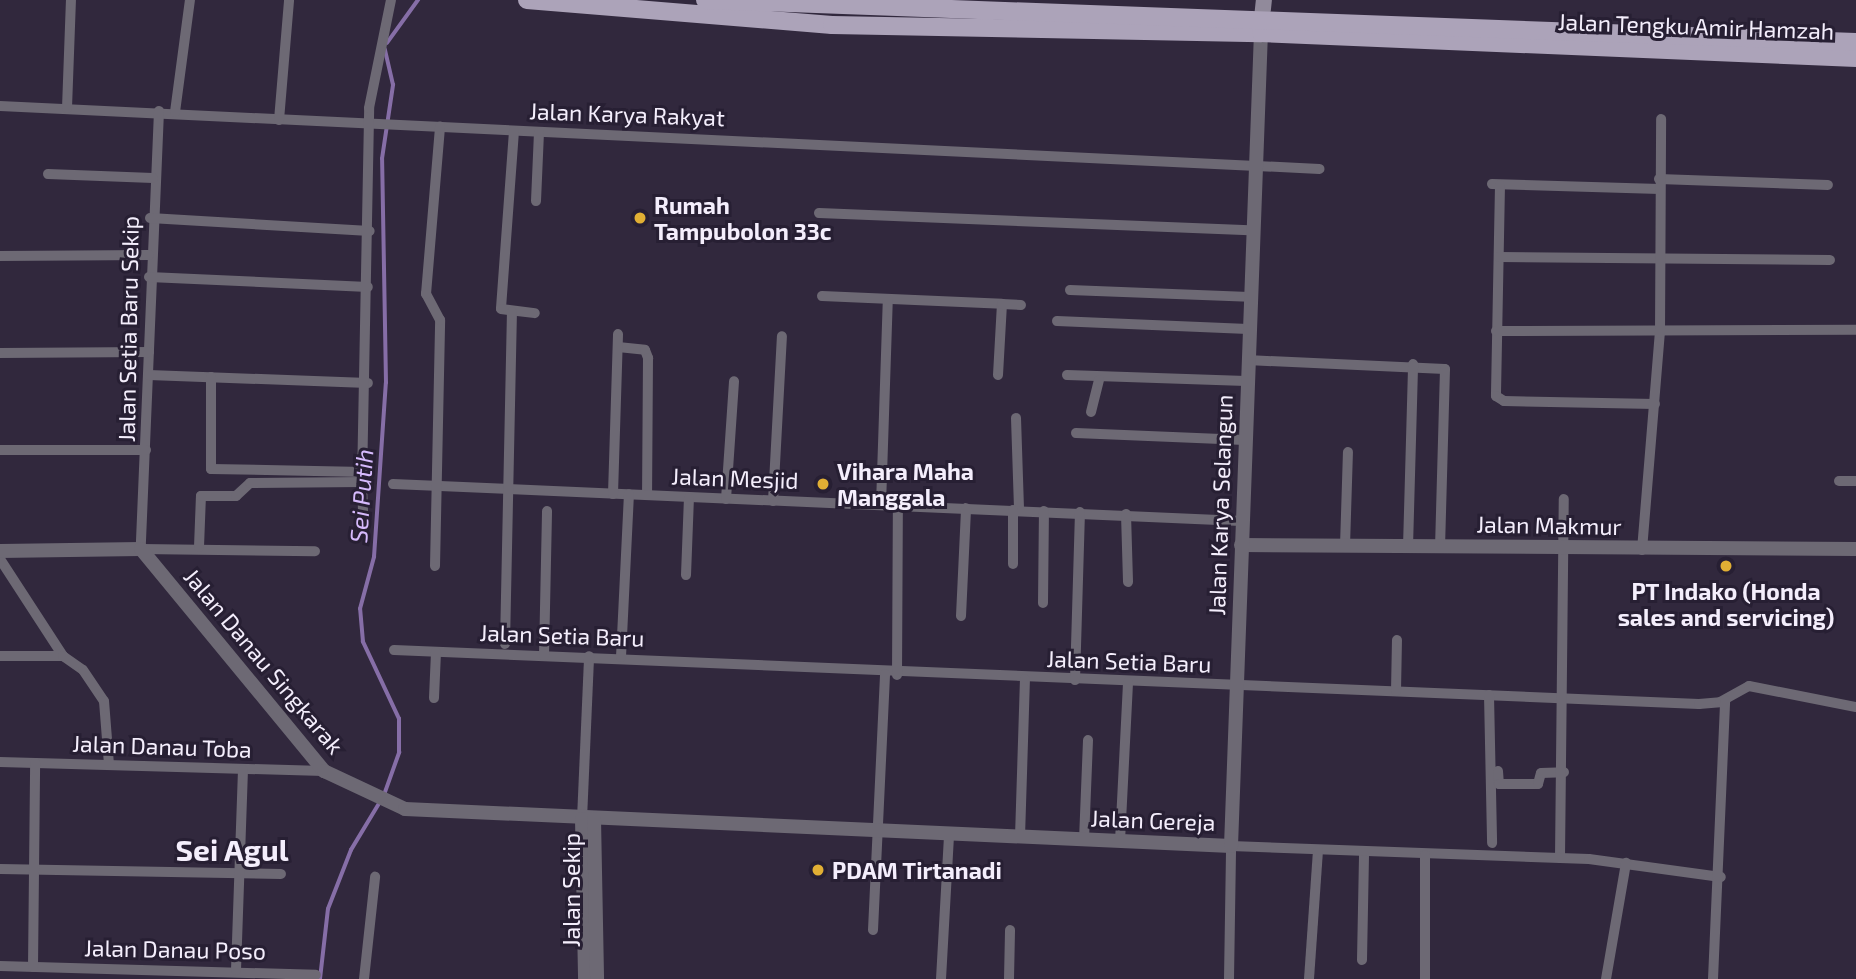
<!DOCTYPE html>
<style>
body{margin:0}
#map{position:relative;width:1856px;height:979px;overflow:hidden;background:#31283d;font-family:"Exo 2",sans-serif}
div>[style]{position:absolute}
.stream>*{height:3.5px;margin:-1.75px;padding:0 1.75px;transform-origin:1.75px;border-radius:1.75px;background:#866ea7}
.minor>*{height:10px;margin:-5px;padding:0 5px;transform-origin:5px;border-radius:5px;background:#6d6974}
.tertiary>*{height:14px;margin:-7px;padding:0 7px;transform-origin:7px;border-radius:7px;background:#6d6974}
.secondary>*{height:16px;margin:-8px;padding:0 8px;transform-origin:8px;border-radius:8px;background:#918a9b}
.primary>*{height:18px;margin:-9px;padding:0 9px;transform-origin:9px;border-radius:9px;background:#aca3b9}
.dots>*{width:19px;height:19px;translate:-50% -50%;box-sizing:border-box;border:4px solid #271f33;border-radius:50%}
span{translate:-50% -50%;white-space:nowrap;text-align:center;line-height:1.15;-webkit-text-stroke:6px #271f33;paint-order:stroke}
.street-label{font-size:23px;color:#f4eefc}
.poi-label{font-size:23px;color:#f4eefc;font-weight:700}
.left{translate:0 -50%;text-align:left}
.water-label{font-size:24px;color:#d6bafc;font-style:italic}
.district-label{font-size:30px;color:#f4eefc;font-weight:700}
</style>
<div id="map">
<div class="stream">
<div style="left:387px;top:43px;width:53px;rotate:-54.2deg"></div>
<div style="left:384px;top:795px;width:45px;rotate:-70.3deg"></div>
<div style="left:399px;top:753px;width:34px;rotate:-90deg"></div>
<div style="left:399px;top:719px;width:85px;rotate:-115.1deg"></div>
<div style="left:363px;top:642px;width:33px;rotate:-95deg"></div>
<div style="left:360px;top:609px;width:54px;rotate:-74.9deg"></div>
<div style="left:374px;top:557px;width:174px;rotate:-86.1deg"></div>
<div style="left:386px;top:383px;width:224px;rotate:-91deg"></div>
<div style="left:382px;top:159px;width:75px;rotate:-81.5deg"></div>
<div style="left:393px;top:85px;width:36px;rotate:-103deg"></div>
<div style="left:320px;top:979px;width:70px;rotate:-83.5deg"></div>
<div style="left:328px;top:909px;width:63px;rotate:-68.7deg"></div>
<div style="left:351px;top:850px;width:56px;rotate:-58.9deg"></div>
</div>
<div class="minor">
<div style="left:0;top:106px;width:1321px;rotate:2.73deg"></div>
<div style="left:67px;top:108px;width:108px;rotate:-87.9deg"></div>
<div style="left:159px;top:111px;width:438px;rotate:92.4deg"></div>
<div style="left:141px;top:549px;width:174px;rotate:0.7deg"></div>
<div style="left:175px;top:112px;width:113px;rotate:-82.4deg"></div>
<div style="left:279px;top:120px;width:120px;rotate:-85.2deg"></div>
<div style="left:514px;top:131px;width:178px;rotate:94.2deg"></div>
<div style="left:501px;top:309px;width:34px;rotate:7deg"></div>
<div style="left:48px;top:174px;width:105px;rotate:2.2deg"></div>
<div style="left:1659px;top:179px;width:169px;rotate:2deg"></div>
<div style="left:1492px;top:184px;width:168px;rotate:1.7deg"></div>
<div style="left:1500px;top:185px;width:211px;rotate:91.1deg"></div>
<div style="left:1496px;top:396px;width:9px;rotate:32deg"></div>
<div style="left:1504px;top:401px;width:151px;rotate:1.1deg"></div>
<div style="left:536px;top:201px;width:69px;rotate:-87.5deg"></div>
<div style="left:819px;top:213px;width:431px;rotate:2.3deg"></div>
<div style="left:150px;top:218px;width:220px;rotate:3.4deg"></div>
<div style="left:0;top:256px;width:149px;rotate:-0.4deg"></div>
<div style="left:1499px;top:257px;width:331px;rotate:0.5deg"></div>
<div style="left:149px;top:277px;width:219px;rotate:2.6deg"></div>
<div style="left:1070px;top:290px;width:179px;rotate:2.2deg"></div>
<div style="left:822px;top:296px;width:180px;rotate:2.5deg"></div>
<div style="left:1057px;top:321px;width:191px;rotate:2.4deg"></div>
<div style="left:1496px;top:331px;width:360px;rotate:-0.2deg"></div>
<div style="left:618px;top:347px;width:27px;rotate:6deg"></div>
<div style="left:645px;top:350px;width:9px;rotate:69deg"></div>
<div style="left:648px;top:358px;width:137px;rotate:90.4deg"></div>
<div style="left:0;top:353px;width:149px;rotate:-0.4deg"></div>
<div style="left:1247px;top:360px;width:198px;rotate:2.6deg"></div>
<div style="left:1445px;top:369px;width:177px;rotate:91.6deg"></div>
<div style="left:149px;top:375px;width:219px;rotate:2.1deg"></div>
<div style="left:998px;top:375px;width:71px;rotate:-86.8deg"></div>
<div style="left:1002px;top:304px;width:19px;rotate:3deg"></div>
<div style="left:1067px;top:375px;width:179px;rotate:1.9deg"></div>
<div style="left:211px;top:377px;width:92px;rotate:90deg"></div>
<div style="left:211px;top:469px;width:153px;rotate:1.1deg"></div>
<div style="left:1091px;top:412px;width:33px;rotate:-76deg"></div>
<div style="left:1016px;top:418px;width:92px;rotate:88.1deg"></div>
<div style="left:1076px;top:433px;width:169px;rotate:2.4deg"></div>
<div style="left:0;top:450px;width:146px"></div>
<div style="left:1839px;top:481px;width:17px"></div>
<div style="left:362px;top:482px;width:38px;rotate:88deg"></div>
<div style="left:393px;top:484px;width:849px;rotate:2.5deg"></div>
<div style="left:613px;top:494px;width:160px;rotate:-88.2deg"></div>
<div style="left:726px;top:499px;width:118px;rotate:-86.1deg"></div>
<div style="left:773px;top:501px;width:165px;rotate:-86.9deg"></div>
<div style="left:881px;top:505px;width:206px;rotate:-88.1deg"></div>
<div style="left:1013px;top:510px;width:54px;rotate:90deg"></div>
<div style="left:1126px;top:514px;width:68px;rotate:88.3deg"></div>
<div style="left:1345px;top:546px;width:94px;rotate:-88.2deg"></div>
<div style="left:199px;top:547px;width:51px;rotate:-87.8deg"></div>
<div style="left:201px;top:496px;width:35px"></div>
<div style="left:236px;top:496px;width:19px;rotate:-43deg"></div>
<div style="left:250px;top:483px;width:112px;rotate:-0.5deg"></div>
<div style="left:362px;top:482px;width:374px;rotate:-88.9deg"></div>
<div style="left:369px;top:108px;width:110px;rotate:-78.5deg"></div>
<div style="left:1408px;top:547px;width:183px;rotate:-88.4deg"></div>
<div style="left:1642px;top:550px;width:218px;rotate:-85.3deg"></div>
<div style="left:1660px;top:333px;width:214px;rotate:-89.7deg"></div>
<div style="left:0;top:559px;width:116px;rotate:57deg"></div>
<div style="left:435px;top:566px;width:246px;rotate:-88.8deg"></div>
<div style="left:440px;top:320px;width:30px;rotate:-118deg"></div>
<div style="left:426px;top:294px;width:168px;rotate:-85.2deg"></div>
<div style="left:686px;top:575px;width:77px;rotate:-87.8deg"></div>
<div style="left:1043px;top:603px;width:92px;rotate:-89.4deg"></div>
<div style="left:961px;top:616px;width:108px;rotate:-87.3deg"></div>
<div style="left:505px;top:644px;width:332px;rotate:-88.8deg"></div>
<div style="left:394px;top:650px;width:1306px;rotate:2.37deg"></div>
<div style="left:1699px;top:704px;width:21px;rotate:-5deg"></div>
<div style="left:1720px;top:702px;width:33px;rotate:-29deg"></div>
<div style="left:1749px;top:686px;width:109px;rotate:11.1deg"></div>
<div style="left:0;top:656px;width:63px"></div>
<div style="left:63px;top:656px;width:24px;rotate:35deg"></div>
<div style="left:83px;top:670px;width:37px;rotate:56deg"></div>
<div style="left:104px;top:701px;width:63px;rotate:85.5deg"></div>
<div style="left:544px;top:656px;width:145px;rotate:-88.8deg"></div>
<div style="left:621px;top:657px;width:163px;rotate:-87.2deg"></div>
<div style="left:897px;top:675px;width:170px;rotate:-89.7deg"></div>
<div style="left:1075px;top:680px;width:168px;rotate:-88.3deg"></div>
<div style="left:1396px;top:691px;width:51px;rotate:-88.9deg"></div>
<div style="left:1489px;top:695px;width:148px;rotate:88.8deg"></div>
<div style="left:434px;top:698px;width:46px;rotate:-87.5deg"></div>
<div style="left:0;top:762px;width:324px;rotate:1.6deg"></div>
<div style="left:1498px;top:771px;width:13px;rotate:86deg"></div>
<div style="left:1499px;top:784px;width:39px"></div>
<div style="left:1538px;top:784px;width:11px;rotate:-75deg"></div>
<div style="left:1541px;top:773px;width:23px;rotate:-2deg"></div>
<div style="left:582px;top:819px;width:163px;rotate:-87.5deg"></div>
<div style="left:1020px;top:837px;width:158px;rotate:-88.2deg"></div>
<div style="left:1084px;top:840px;width:100px;rotate:-87.7deg"></div>
<div style="left:1120px;top:841px;width:159px;rotate:-87.1deg"></div>
<div style="left:1560px;top:858px;width:359px;rotate:-89.4deg"></div>
<div style="left:0;top:869px;width:281px;rotate:1deg"></div>
<div style="left:873px;top:930px;width:256px;rotate:-87.3deg"></div>
<div style="left:1362px;top:960px;width:108px;rotate:-88.9deg"></div>
<div style="left:0;top:966px;width:316px;rotate:1.6deg"></div>
<div style="left:33px;top:967px;width:204px;rotate:-89.4deg"></div>
<div style="left:236px;top:970px;width:200px;rotate:-88deg"></div>
<div style="left:364px;top:979px;width:103px;rotate:-83.8deg"></div>
<div style="left:941px;top:979px;width:145px;rotate:-86.8deg"></div>
<div style="left:1009px;top:979px;width:49px;rotate:-88.8deg"></div>
<div style="left:1229px;top:979px;width:133px;rotate:-89.1deg"></div>
<div style="left:1231px;top:846px;width:358px;rotate:2.1deg"></div>
<div style="left:1589px;top:859px;width:133px;rotate:7.8deg"></div>
<div style="left:1309px;top:979px;width:129px;rotate:-86deg"></div>
<div style="left:1425px;top:979px;width:124px;rotate:-90deg"></div>
<div style="left:1606px;top:979px;width:118px;rotate:-80.2deg"></div>
<div style="left:1713px;top:979px;width:279px;rotate:-87.5deg"></div>
</div>
<div class="tertiary">
<div style="left:1241px;top:545px;width:615px;rotate:0.37deg"></div>
<div style="left:0;top:551px;width:141px;rotate:-0.8deg"></div>
<div style="left:141px;top:549px;width:288px;rotate:50.5deg"></div>
<div style="left:324px;top:771px;width:89px;rotate:25.1deg"></div>
<div style="left:405px;top:809px;width:827px;rotate:2.56deg"></div>
<div style="left:1231px;top:846px;width:814px;rotate:-87.89deg"></div>
<div style="left:582px;top:819px;width:160px;rotate:88.9deg"></div>
<div style="left:594px;top:819px;width:160px;rotate:88.9deg"></div>
</div>
<div class="secondary">
<div style="left:1262px;top:18px;width:18px;rotate:-84deg"></div>
</div>
<div class="primary">
<div style="left:527px;top:0;width:306px;rotate:4.7deg"></div>
<div style="left:832px;top:25px;width:429px;rotate:1.1deg"></div>
<div style="left:1261px;top:33px;width:596px;rotate:2.41deg"></div>
<div style="left:705px;top:0;width:1152px;rotate:2.09deg"></div>
</div>
<div class="dots">
<div style="left:640px;top:218px;background:#e1af34"></div>
<div style="left:823px;top:484px;background:#e1af34"></div>
<div style="left:1726px;top:566px;background:#e1af34"></div>
<div style="left:818px;top:870px;background:#e1af34"></div>
</div>
<div class="street-label">
<span style="left:1696px;top:26px;rotate:2deg">Jalan Tengku Amir Hamzah</span>
<span style="left:627px;top:114px;rotate:2deg">Jalan Karya Rakyat</span>
<span style="left:128px;top:329px;rotate:-89deg">Jalan Setia Baru Sekip</span>
<span style="left:735px;top:478px;rotate:2deg">Jalan Mesjid</span>
<span style="left:1220px;top:505px;rotate:-88deg">Jalan Karya Selangun</span>
<span style="left:1549px;top:525px;rotate:1deg">Jalan Makmur</span>
<span style="left:562px;top:635px;rotate:2deg">Jalan Setia Baru</span>
<span style="left:264px;top:661px;rotate:50deg">Jalan Danau Singkarak</span>
<span style="left:1129px;top:661px;rotate:2deg">Jalan Setia Baru</span>
<span style="left:162px;top:746px;rotate:2deg">Jalan Danau Toba</span>
<span style="left:1153px;top:820px;rotate:2deg">Jalan Gereja</span>
<span style="left:571px;top:890px;rotate:-90deg">Jalan Sekip</span>
<span style="left:175px;top:949px;rotate:1deg">Jalan Danau Poso</span>
</div>
<div class="poi-label">
<span class="left" style="left:654px;top:218px">Rumah<br>Tampubolon 33c</span>
<span class="left" style="left:837px;top:484px">Vihara Maha<br>Manggala</span>
<span style="left:1726px;top:604px">PT Indako (Honda<br>sales and servicing)</span>
<span class="left" style="left:832px;top:870px">PDAM Tirtanadi</span>
</div>
<div class="water-label">
<span style="left:361px;top:496px;rotate:-86deg">Sei Putih</span>
</div>
<div class="district-label">
<span style="left:232px;top:849px">Sei Agul</span>
</div>
</div>
